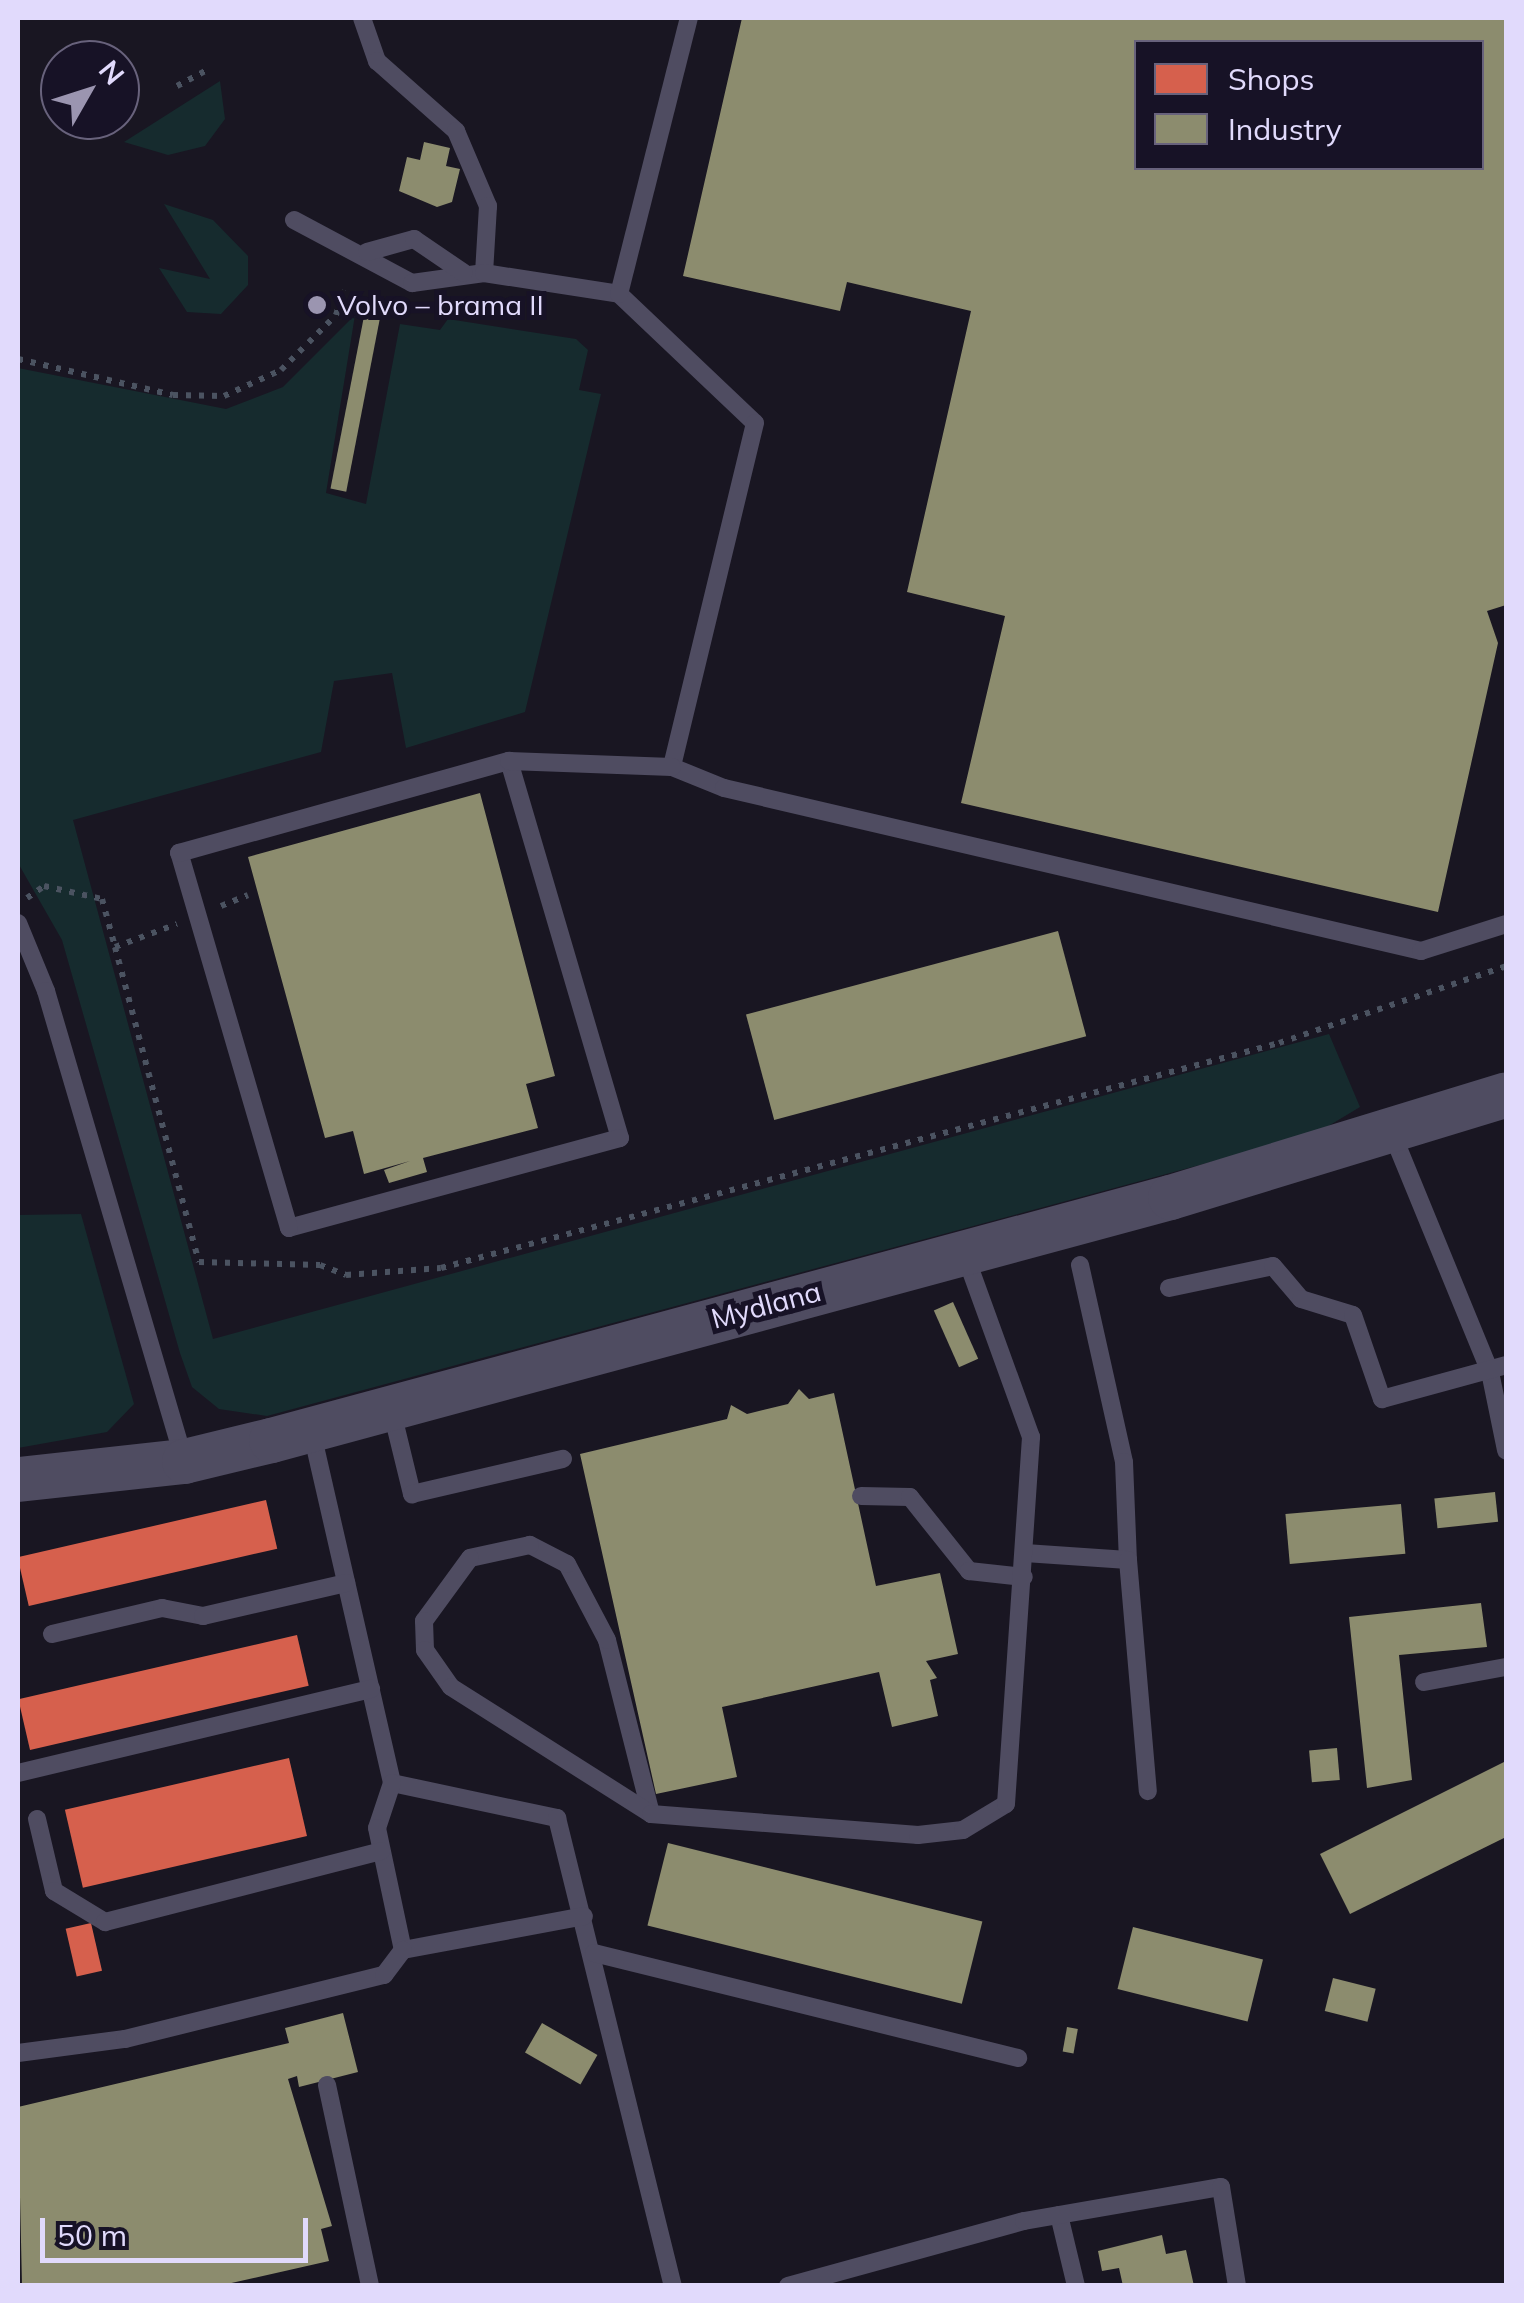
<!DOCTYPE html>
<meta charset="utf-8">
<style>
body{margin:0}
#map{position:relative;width:1524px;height:2303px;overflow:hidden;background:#191622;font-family:Mulish,sans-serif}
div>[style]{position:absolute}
.green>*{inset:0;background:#162b2e}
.shops>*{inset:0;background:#d6604d;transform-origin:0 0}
.industry>*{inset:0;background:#8c8c6e;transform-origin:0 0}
.path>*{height:6px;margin-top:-3px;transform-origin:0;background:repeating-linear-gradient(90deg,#4b5361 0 5px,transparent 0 13px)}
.service>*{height:18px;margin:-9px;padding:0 9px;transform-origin:9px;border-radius:9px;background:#4f4c61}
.tertiary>*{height:45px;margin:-22.5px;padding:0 22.5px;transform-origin:22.5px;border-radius:22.5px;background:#4f4c61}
.dots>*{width:28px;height:28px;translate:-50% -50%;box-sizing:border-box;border:5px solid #171226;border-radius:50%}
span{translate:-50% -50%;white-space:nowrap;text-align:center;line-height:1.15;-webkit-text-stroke:10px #171226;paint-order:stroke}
.poi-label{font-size:28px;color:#e1dafc}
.left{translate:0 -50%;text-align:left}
.street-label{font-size:28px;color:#e1dafc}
.frame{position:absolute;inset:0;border:20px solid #e1dafc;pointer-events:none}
.legend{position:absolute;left:1134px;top:40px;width:350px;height:130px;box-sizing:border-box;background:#171226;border:2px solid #68627c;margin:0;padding:12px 18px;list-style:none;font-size:30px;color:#e1dafc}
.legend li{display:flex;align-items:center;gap:20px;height:50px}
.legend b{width:50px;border:2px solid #68627c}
.north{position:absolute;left:40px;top:40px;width:100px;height:100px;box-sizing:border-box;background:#171226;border:2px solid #68627c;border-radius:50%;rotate:51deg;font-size:28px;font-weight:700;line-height:40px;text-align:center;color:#e1dafc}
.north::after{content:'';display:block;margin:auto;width:35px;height:45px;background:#9b95b0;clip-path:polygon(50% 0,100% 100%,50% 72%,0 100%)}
.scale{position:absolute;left:40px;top:2218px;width:268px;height:45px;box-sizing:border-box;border:5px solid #e1dafc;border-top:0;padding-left:12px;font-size:30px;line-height:35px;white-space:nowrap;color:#e1dafc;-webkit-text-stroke:8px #171226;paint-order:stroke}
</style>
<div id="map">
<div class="green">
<div style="clip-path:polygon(220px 81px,225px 119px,205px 146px,168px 155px,124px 142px)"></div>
<div style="clip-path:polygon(164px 204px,213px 220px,248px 256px,248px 285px,221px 314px,187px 312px,159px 268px,210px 279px)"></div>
<div style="clip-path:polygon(355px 315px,326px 493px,366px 504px,400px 324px,440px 330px,448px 319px,576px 339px,588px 350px,579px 390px,601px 394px,525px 712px,406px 748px,392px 673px,334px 681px,321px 752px,73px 820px,213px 1339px,1329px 1034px,1360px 1107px,1315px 1134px,267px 1416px,219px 1409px,192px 1387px,180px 1353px,62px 940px,18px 863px,18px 368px,226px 409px,283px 387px)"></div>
<div style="clip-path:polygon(81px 1214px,134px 1404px,107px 1432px,18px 1448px,18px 1215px)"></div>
</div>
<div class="shops">
<div style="left:266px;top:1500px;width:50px;height:255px;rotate:77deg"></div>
<div style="left:297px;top:1635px;width:52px;height:286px;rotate:77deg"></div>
<div style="left:289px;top:1758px;width:80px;height:230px;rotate:77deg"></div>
<div style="left:91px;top:1923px;width:49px;height:26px;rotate:77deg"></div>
</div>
<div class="industry">
<div style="clip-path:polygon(evenodd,742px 18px,1506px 18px,1506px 605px,1487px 611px,1498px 643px,1438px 912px,961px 803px,1005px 616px,907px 592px,971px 311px,847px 282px,840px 311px,683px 276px,742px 18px,1136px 42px,1482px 42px,1482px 168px,1136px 168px,1136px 42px)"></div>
<div style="clip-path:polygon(424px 142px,450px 148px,446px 166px,460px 169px,452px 202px,437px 207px,399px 191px,407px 157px,420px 160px)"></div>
<div style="left:366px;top:306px;width:16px;height:186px;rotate:11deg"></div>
<div style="clip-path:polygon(480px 793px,555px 1076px,526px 1084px,538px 1128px,423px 1158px,427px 1172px,389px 1183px,384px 1170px,410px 1161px,364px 1174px,353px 1131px,325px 1138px,248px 857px)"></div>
<div style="left:1058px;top:931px;width:109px;height:323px;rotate:75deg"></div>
<div style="left:953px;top:1302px;width:62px;height:21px;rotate:66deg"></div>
<div style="clip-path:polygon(799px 1389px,809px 1399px,834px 1393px,876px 1586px,940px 1573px,958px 1654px,926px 1661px,937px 1678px,930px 1680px,938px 1716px,892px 1727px,879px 1672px,722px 1707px,737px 1777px,656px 1794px,580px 1454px,727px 1419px,731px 1405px,747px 1414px,788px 1404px)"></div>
<div style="left:1495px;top:1492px;width:30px;height:61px;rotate:84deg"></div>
<div style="left:1401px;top:1504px;width:50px;height:116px;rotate:85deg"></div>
<div style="clip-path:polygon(1481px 1603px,1487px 1647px,1399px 1655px,1412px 1780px,1367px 1788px,1349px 1617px)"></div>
<div style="left:1337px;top:1748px;width:32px;height:28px;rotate:85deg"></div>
<div style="clip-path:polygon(1506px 1761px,1506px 1837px,1350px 1914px,1320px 1854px)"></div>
<div style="left:668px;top:1843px;width:324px;height:85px;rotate:14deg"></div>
<div style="left:1133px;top:1927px;width:134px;height:64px;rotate:14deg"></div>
<div style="left:1333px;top:1978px;width:44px;height:34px;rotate:14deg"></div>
<div style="clip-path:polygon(343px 2013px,358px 2072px,299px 2087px,297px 2076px,288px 2079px,332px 2226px,321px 2229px,329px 2261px,218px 2286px,22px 2286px,18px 2107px,289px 2043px,285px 2028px)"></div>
<div style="left:542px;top:2023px;width:64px;height:34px;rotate:30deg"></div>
<div style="left:1067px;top:2027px;width:11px;height:25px;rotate:10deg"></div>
<div style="clip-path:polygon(1162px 2235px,1166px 2254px,1186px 2250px,1194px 2286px,1123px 2286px,1119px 2268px,1102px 2271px,1098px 2251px)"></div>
</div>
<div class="path">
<div style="left:177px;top:86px;width:38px;rotate:-28deg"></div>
<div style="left:18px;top:359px;width:159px;rotate:13.1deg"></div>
<div style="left:173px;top:395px;width:51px;rotate:1.1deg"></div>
<div style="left:224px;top:396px;width:63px;rotate:-24.5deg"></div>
<div style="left:281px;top:370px;width:78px;rotate:-45deg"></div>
<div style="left:336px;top:315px;width:26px;rotate:-72deg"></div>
<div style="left:27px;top:898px;width:21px;rotate:-35deg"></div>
<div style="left:44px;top:886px;width:59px;rotate:12.6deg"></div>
<div style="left:102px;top:899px;width:50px;rotate:74.8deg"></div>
<div style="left:115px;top:947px;width:66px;rotate:-20.4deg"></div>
<div style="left:221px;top:906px;width:29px;rotate:-22deg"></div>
<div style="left:115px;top:947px;width:326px;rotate:75.1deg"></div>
<div style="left:199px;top:1262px;width:121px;rotate:1.4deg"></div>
<div style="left:320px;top:1265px;width:28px;rotate:21deg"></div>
<div style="left:346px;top:1275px;width:95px;rotate:-4.2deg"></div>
<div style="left:441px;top:1268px;width:868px;rotate:-15.03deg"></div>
<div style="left:1279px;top:1043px;width:240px;rotate:-18.7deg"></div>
</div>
<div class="service">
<div style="left:362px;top:18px;width:46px;rotate:70.8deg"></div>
<div style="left:377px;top:61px;width:106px;rotate:41.5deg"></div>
<div style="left:456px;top:131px;width:82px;rotate:66.9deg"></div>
<div style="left:488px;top:206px;width:67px;rotate:93.4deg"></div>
<div style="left:294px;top:220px;width:134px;rotate:28.1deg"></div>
<div style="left:412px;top:283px;width:73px;rotate:-7.9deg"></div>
<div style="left:484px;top:273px;width:137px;rotate:8.8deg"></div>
<div style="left:619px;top:294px;width:187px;rotate:43.5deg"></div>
<div style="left:755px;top:423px;width:354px;rotate:103.6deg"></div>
<div style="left:672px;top:767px;width:56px;rotate:22deg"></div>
<div style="left:724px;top:788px;width:716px;rotate:13.16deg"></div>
<div style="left:1421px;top:951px;width:89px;rotate:-17.6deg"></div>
<div style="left:367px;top:252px;width:49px;rotate:-15.5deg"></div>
<div style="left:414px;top:239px;width:60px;rotate:34.2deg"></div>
<div style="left:619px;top:294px;width:285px;rotate:-75.8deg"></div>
<div style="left:509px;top:761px;width:393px;rotate:73.6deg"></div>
<div style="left:620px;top:1138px;width:343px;rotate:164.8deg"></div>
<div style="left:289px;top:1228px;width:391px;rotate:-106.3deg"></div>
<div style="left:179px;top:853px;width:343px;rotate:-15.6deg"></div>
<div style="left:509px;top:761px;width:163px;rotate:2.1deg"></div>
<div style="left:18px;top:923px;width:74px;rotate:67.6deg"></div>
<div style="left:46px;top:991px;width:490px;rotate:73.6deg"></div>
<div style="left:1392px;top:1133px;width:258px;rotate:67.7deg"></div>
<div style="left:1490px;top:1372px;width:80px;rotate:78.4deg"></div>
<div style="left:1080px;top:1265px;width:202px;rotate:77.4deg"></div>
<div style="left:1124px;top:1462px;width:98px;rotate:87.7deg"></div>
<div style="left:1169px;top:1288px;width:106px;rotate:-11.9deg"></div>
<div style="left:1273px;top:1266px;width:43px;rotate:49.7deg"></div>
<div style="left:1301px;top:1299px;width:54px;rotate:17.1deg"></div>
<div style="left:1353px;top:1315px;width:89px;rotate:71deg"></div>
<div style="left:1382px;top:1399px;width:129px;rotate:-15.3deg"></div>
<div style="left:391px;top:1408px;width:89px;rotate:76.3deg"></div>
<div style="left:412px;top:1494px;width:155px;rotate:-13.1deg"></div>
<div style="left:311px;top:1429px;width:363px;rotate:77.1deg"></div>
<div style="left:392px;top:1783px;width:169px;rotate:12deg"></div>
<div style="left:557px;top:1818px;width:482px;rotate:76.1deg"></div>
<div style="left:861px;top:1496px;width:49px;rotate:1.2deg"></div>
<div style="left:910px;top:1497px;width:95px;rotate:51.4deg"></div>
<div style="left:969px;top:1571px;width:55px;rotate:6.2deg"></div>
<div style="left:1025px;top:1553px;width:103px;rotate:3.9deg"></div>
<div style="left:1128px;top:1560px;width:232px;rotate:85.1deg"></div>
<div style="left:52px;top:1634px;width:113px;rotate:-13.3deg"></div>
<div style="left:162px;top:1608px;width:42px;rotate:11deg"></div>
<div style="left:203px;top:1616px;width:147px;rotate:-13deg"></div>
<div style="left:1424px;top:1682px;width:83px;rotate:-10.4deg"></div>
<div style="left:18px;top:1773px;width:363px;rotate:-13.4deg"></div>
<div style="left:392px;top:1783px;width:47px;rotate:108.4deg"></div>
<div style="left:377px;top:1828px;width:125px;rotate:78deg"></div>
<div style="left:403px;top:1950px;width:184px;rotate:-10.6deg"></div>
<div style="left:651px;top:1814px;width:179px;rotate:-104.2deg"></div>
<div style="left:607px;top:1640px;width:86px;rotate:-117.8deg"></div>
<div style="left:567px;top:1564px;width:42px;rotate:-152.8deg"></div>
<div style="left:530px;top:1545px;width:61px;rotate:167.8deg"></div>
<div style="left:470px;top:1558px;width:78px;rotate:126.1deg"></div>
<div style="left:424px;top:1621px;width:29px;rotate:88deg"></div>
<div style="left:425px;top:1650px;width:45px;rotate:54.9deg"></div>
<div style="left:451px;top:1687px;width:237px;rotate:32.4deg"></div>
<div style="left:651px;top:1814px;width:268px;rotate:4.5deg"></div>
<div style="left:918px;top:1835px;width:45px;rotate:-6.3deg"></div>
<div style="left:963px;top:1830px;width:50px;rotate:-31.2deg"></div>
<div style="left:1006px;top:1804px;width:368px;rotate:-86.1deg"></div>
<div style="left:1031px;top:1437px;width:197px;rotate:-109.9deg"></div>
<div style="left:37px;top:1819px;width:74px;rotate:76.7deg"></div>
<div style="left:54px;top:1891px;width:60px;rotate:31.3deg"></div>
<div style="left:105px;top:1922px;width:285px;rotate:-14.4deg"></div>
<div style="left:594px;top:1953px;width:437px;rotate:13.9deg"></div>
<div style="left:18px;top:2053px;width:108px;rotate:-7.5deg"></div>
<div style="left:125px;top:2039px;width:267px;rotate:-13.9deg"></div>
<div style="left:384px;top:1975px;width:31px;rotate:-53deg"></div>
<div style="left:327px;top:2085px;width:206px;rotate:77.9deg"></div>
<div style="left:1059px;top:2215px;width:73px;rotate:76.5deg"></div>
<div style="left:788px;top:2286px;width:245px;rotate:-15.4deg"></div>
<div style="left:1024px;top:2221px;width:200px;rotate:-9.8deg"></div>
<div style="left:1221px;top:2187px;width:100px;rotate:80.8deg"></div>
</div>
<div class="tertiary">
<div style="left:18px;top:1479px;width:167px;rotate:-6.2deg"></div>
<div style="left:184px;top:1461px;width:89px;rotate:-13.6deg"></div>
<div style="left:271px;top:1440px;width:931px;rotate:-15.13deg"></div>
<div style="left:1170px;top:1197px;width:351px;rotate:-17deg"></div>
</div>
<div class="dots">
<div style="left:317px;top:305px;background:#9b95b0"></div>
</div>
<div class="poi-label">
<span class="left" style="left:337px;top:305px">Volvo – brama II</span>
</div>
<div class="street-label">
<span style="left:766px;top:1305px;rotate:-15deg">Mydlana</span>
</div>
<div class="frame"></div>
<ul class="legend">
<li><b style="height:28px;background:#d6604d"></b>Shops</li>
<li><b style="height:28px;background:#8c8c6e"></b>Industry</li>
</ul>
<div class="north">N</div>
<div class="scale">50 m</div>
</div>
